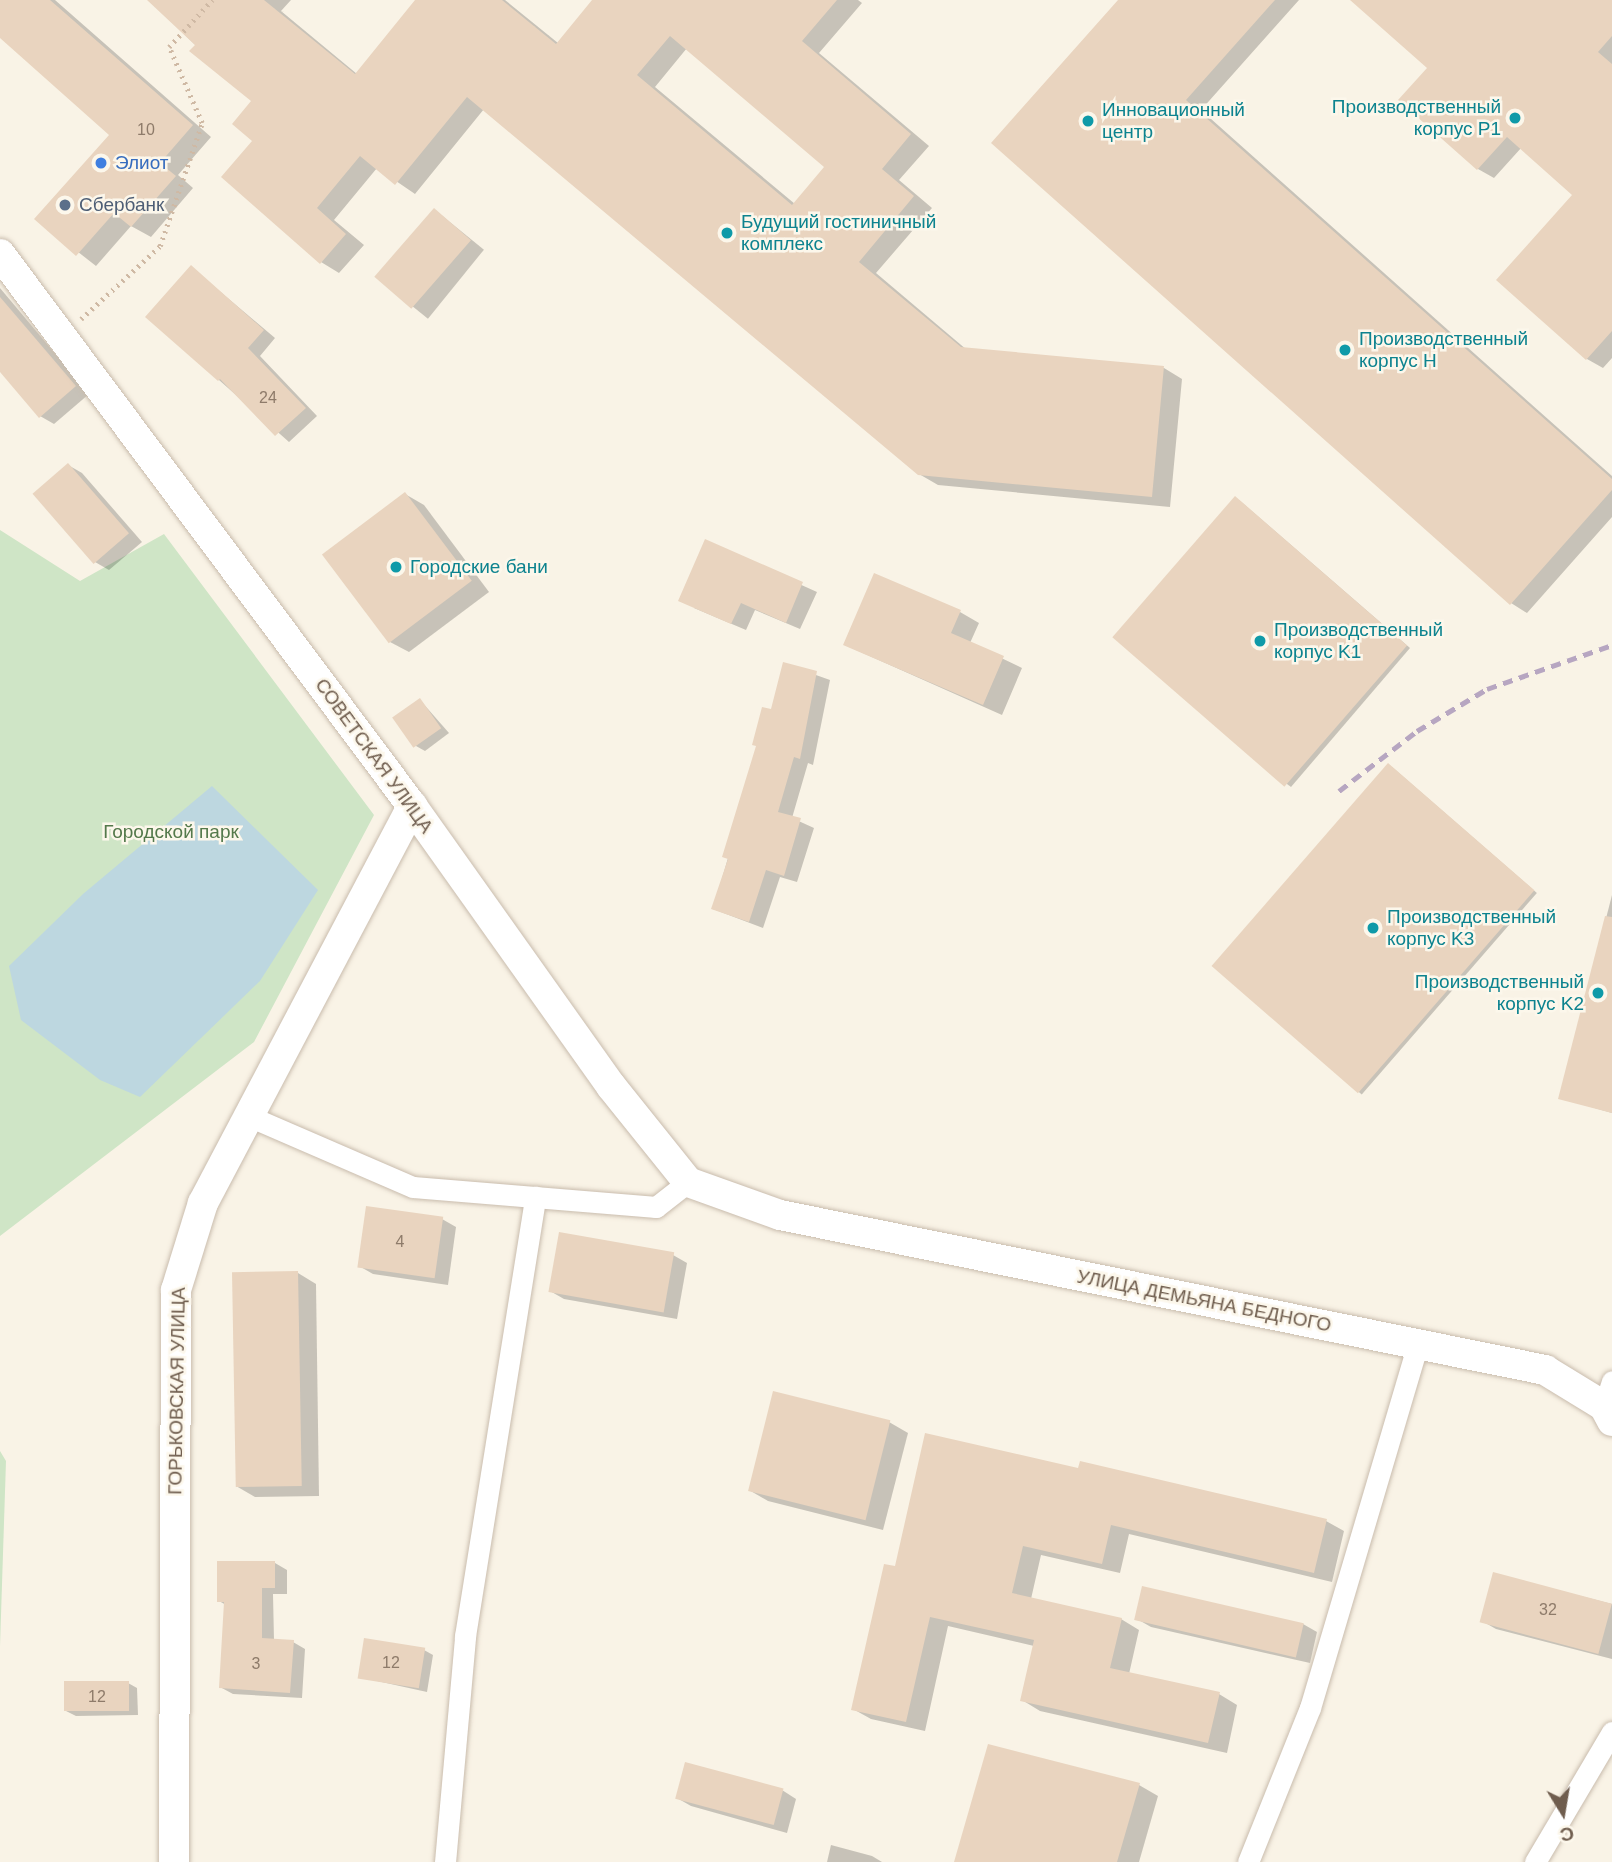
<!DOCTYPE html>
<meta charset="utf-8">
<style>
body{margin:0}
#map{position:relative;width:1612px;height:1862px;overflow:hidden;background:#f9f3e6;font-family:Helvetica,sans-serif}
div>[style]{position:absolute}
.green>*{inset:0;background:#cfe5c6}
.water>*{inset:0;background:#bdd7e0}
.shadow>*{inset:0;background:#0003;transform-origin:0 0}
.building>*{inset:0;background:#e9d4bf;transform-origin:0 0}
.path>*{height:4.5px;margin-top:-2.25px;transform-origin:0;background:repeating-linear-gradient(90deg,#cfb9a4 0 2px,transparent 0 7px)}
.roads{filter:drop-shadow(0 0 2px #c9bcad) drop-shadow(0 0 2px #c9bcad)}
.street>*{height:21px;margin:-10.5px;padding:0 10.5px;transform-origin:10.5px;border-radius:10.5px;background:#fff}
.secondary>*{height:30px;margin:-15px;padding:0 15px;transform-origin:15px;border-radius:15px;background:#fff}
.rail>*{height:5px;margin-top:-2.5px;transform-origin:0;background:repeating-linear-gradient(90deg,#b7a6c1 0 10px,transparent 0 17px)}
.dots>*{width:19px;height:19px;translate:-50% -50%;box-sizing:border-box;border:4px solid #fcf7eb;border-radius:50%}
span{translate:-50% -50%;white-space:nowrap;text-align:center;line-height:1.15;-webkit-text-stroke:5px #fcf7eb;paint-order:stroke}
.number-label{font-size:16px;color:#8e7b6a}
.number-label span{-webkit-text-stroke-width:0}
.culture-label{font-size:19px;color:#0d838f}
.right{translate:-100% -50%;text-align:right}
.left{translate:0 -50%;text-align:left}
.shop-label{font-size:19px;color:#366cbe}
.service-label{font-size:19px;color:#4e5e75}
.street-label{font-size:19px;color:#6f5d4e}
.park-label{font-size:19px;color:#54794b}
.north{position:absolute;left:1528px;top:1778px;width:70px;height:70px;-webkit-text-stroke:5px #fcf7eb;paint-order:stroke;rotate:169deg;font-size:19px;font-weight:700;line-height:28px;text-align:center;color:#6f5d4e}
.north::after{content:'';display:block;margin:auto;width:24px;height:32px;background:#6f5d4e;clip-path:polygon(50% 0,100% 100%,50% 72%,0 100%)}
</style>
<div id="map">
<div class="green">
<div style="clip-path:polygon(0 530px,80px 581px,164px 534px,374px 815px,254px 1042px,0 1236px)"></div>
<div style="clip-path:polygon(0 1451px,6px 1461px,0 1646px)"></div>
</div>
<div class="water">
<div style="clip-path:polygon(212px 786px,318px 890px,260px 981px,140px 1097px,100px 1080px,21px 1020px,9px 966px,83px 894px)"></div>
</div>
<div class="shadow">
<div style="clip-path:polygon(0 0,55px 0,211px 137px,178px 175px,193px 188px,151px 237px,131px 226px,96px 266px,36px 219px,112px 134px,0 37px)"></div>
<div style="clip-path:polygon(evenodd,149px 0,291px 0,281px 11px,357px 74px,418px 0,505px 0,558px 43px,594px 0,858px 0,862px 3px,819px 53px,929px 146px,899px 180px,932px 208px,876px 273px,967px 350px,1164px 368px,1182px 379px,1170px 507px,938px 485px,919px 474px,484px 109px,415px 194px,377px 168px,334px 220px,364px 245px,339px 273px,321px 262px,254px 141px,253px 101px,149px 0,687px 48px,827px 167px,795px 204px,655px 87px,687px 48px)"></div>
<div style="clip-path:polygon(1120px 0,1299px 0,1201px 110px,1612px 476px,1612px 517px,1527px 613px,1511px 603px)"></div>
<div style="clip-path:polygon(1353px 0,1612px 2px,1612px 358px,1603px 368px,1587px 359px,1574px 194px,1522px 147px,1494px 178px,1478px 169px,1400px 100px,1429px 68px)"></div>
<div style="left:435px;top:210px;width:63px;height:89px;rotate:39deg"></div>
<div style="clip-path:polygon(191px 267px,275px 338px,260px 356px,317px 416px,289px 442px,219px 380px)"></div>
<div style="clip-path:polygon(0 288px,89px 394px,54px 424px,40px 416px,0 371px)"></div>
<div style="clip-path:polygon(68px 465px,82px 473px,142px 542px,109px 570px,95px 562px)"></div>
<div style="clip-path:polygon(405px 494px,424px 505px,489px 592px,409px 652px,390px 642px)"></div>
<div style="clip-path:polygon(1239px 500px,1410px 648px,1291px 787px,1287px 784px)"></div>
<div style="clip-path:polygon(706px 542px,817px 592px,800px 629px,755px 610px,746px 630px,694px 608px)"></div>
<div style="clip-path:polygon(960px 612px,979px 623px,970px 643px,1022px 668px,1002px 715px,845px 645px)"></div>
<div style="clip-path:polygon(785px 664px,830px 680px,813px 765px,808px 763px,792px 818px,814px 828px,797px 882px,780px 877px,763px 928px,713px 909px)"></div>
<div style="clip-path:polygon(420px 700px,449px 733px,425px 751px,416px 746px)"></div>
<div style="left:1392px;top:767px;width:192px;height:267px;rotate:41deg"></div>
<div style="clip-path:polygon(1612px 895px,1612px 1113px,1560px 1098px)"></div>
<div style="clip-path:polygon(442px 1219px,456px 1227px,448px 1285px,373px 1274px,359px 1266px)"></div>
<div style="clip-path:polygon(673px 1255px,687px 1263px,677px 1319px,564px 1299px,550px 1291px)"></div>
<div style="clip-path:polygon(298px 1273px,316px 1284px,319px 1496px,255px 1497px,236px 1486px)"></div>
<div style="clip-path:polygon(889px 1422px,908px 1433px,883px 1530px,768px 1501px,749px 1490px)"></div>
<div style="clip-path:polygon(1080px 1470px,1326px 1521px,1344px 1531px,1332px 1582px,1129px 1534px,1120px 1573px,1041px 1555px,1031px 1599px,1121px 1619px,1139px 1630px,1129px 1674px,1219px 1694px,1237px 1705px,1227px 1753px,1040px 1711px,1022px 1700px,1034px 1646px,948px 1626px,925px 1731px,871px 1719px,853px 1709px,896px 1568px)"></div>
<div style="clip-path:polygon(275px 1563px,287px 1570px,287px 1594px,273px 1594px,274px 1640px,293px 1642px,305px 1649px,302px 1698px,233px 1694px,220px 1687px,226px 1605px,219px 1601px)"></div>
<div style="clip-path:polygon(1494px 1574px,1612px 1604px,1612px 1659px,1496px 1629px,1482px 1621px)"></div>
<div style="clip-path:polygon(1137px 1619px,1303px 1624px,1317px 1632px,1310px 1663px,1151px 1627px)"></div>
<div style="clip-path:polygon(424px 1650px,433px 1655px,427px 1692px,359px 1677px)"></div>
<div style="clip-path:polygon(128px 1683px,137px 1688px,138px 1715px,76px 1716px,66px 1711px)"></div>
<div style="clip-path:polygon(1139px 1785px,1158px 1796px,1139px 1862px,956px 1862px)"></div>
<div style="clip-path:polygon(782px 1790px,796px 1799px,787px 1833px,691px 1806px,677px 1798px)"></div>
<div style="clip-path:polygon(831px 1845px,872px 1856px,882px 1862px,827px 1862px)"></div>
</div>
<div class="building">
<div style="clip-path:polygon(0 0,50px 0,193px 125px,160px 163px,176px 176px,131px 227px,114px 213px,76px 256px,34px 219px,109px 135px,0 38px)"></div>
<div style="clip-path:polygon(evenodd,147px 0,264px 0,355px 74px,415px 0,502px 0,556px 44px,592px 0,837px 0,802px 41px,911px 134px,882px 169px,914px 196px,859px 262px,961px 347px,1164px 366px,1152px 497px,918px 475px,467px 97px,395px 185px,360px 156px,317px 208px,346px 234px,320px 264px,221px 177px,252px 141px,232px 124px,251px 101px,189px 51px,195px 45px,147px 0,670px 36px,824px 167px,792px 205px,637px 75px,670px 36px)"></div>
<div style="clip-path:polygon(1118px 0,1275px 0,1186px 100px,1612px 479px,1612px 490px,1510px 605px,991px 143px)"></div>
<div style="clip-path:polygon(1350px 0,1612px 0,1612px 36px,1598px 52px,1612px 64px,1612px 331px,1586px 360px,1496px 280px,1572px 195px,1507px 137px,1477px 170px,1398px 100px,1427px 68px)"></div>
<div style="left:434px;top:208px;width:49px;height:91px;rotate:41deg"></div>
<div style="clip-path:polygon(191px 265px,264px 330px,248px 348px,306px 408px,275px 436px,220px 379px,218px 381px,145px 317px)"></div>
<div style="clip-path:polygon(0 297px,76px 386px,39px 418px,0 372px)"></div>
<div style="left:68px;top:463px;width:93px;height:47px;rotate:49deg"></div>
<div style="left:405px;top:492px;width:111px;height:104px;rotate:53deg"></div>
<div style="left:1235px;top:496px;width:228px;height:187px;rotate:41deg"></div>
<div style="clip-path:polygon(705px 539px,803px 582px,786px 623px,741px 603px,731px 624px,678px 601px)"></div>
<div style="clip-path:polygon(874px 573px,961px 610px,951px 633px,1004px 656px,983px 705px,843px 645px)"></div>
<div style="clip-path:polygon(783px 662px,817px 671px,800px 759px,794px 757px,778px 812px,801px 818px,784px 876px,766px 870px,749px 922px,711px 909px,728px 859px,722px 857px,756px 746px,752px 745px,762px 707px,771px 709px)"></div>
<div style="left:420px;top:698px;width:37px;height:34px;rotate:55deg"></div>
<div style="left:1388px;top:763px;width:194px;height:269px;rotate:41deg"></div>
<div style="clip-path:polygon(1605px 916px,1612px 917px,1612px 1113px,1558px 1099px)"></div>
<div style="left:366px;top:1206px;width:78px;height:62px;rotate:8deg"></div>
<div style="left:559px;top:1232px;width:117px;height:61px;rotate:10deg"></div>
<div style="left:298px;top:1271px;width:215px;height:66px;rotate:89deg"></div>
<div style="left:773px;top:1391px;width:121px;height:103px;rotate:14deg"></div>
<div style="clip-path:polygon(925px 1433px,1078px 1468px,1080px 1461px,1327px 1519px,1314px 1573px,1111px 1525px,1102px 1564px,1023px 1546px,1012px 1593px,1122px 1618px,1110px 1668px,1220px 1692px,1208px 1743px,1020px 1701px,1034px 1640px,930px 1617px,906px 1722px,851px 1710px,884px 1564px,895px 1566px)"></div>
<div style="clip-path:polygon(217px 1561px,275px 1561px,275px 1588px,262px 1588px,262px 1638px,294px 1640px,290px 1693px,219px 1688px,224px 1602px,217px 1602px)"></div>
<div style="left:1493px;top:1572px;width:123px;height:52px;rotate:15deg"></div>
<div style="left:1142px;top:1586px;width:166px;height:35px;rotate:13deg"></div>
<div style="left:364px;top:1638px;width:62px;height:41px;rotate:9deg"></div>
<div style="left:129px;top:1681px;width:30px;height:65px;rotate:90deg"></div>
<div style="clip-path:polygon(988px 1744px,1140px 1783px,1117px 1862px,954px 1862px)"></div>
<div style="left:685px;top:1762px;width:102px;height:38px;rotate:15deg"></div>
</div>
<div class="path">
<div style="left:81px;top:319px;width:108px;rotate:-42.7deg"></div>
<div style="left:160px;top:246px;width:130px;rotate:-71.1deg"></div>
<div style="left:202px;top:123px;width:83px;rotate:-113.5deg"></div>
<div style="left:169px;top:47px;width:64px;rotate:-47.5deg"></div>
</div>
<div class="roads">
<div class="street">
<div style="left:251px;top:1117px;width:176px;rotate:23.4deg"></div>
<div style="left:413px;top:1187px;width:244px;rotate:4.7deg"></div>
<div style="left:656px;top:1207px;width:41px;rotate:-38deg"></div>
<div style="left:1604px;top:1406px;width:26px;rotate:-72deg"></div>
<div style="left:445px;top:1862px;width:227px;rotate:-84.9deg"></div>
<div style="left:465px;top:1636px;width:445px;rotate:-80.9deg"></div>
<div style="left:1248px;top:1862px;width:166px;rotate:-68.1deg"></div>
<div style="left:1310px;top:1708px;width:380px;rotate:-73.5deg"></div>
<div style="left:1535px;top:1862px;width:151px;rotate:-59.4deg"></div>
</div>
<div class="secondary">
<div style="left:0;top:254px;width:689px;rotate:53.26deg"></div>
<div style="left:412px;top:806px;width:344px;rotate:54.6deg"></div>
<div style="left:611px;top:1086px;width:123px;rotate:51.3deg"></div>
<div style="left:688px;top:1182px;width:98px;rotate:19.7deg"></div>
<div style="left:780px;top:1215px;width:781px;rotate:11.45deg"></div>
<div style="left:1545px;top:1370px;width:69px;rotate:31.4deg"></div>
<div style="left:1604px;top:1406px;width:17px;rotate:62deg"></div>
<div style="left:174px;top:1862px;width:572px;rotate:-89.8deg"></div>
<div style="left:176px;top:1290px;width:91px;rotate:-72.8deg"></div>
<div style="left:203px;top:1203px;width:449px;rotate:-62.2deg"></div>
</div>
</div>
<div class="rail">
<div style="left:1339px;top:791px;width:98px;rotate:-37.6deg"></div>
<div style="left:1417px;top:731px;width:82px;rotate:-31deg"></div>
<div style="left:1487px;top:689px;width:133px;rotate:-19.4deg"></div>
</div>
<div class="dots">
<div style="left:1515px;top:118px;background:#0f9aa8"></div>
<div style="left:1088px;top:121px;background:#0f9aa8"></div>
<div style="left:101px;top:163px;background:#3f7fe0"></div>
<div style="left:65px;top:205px;background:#5c6f8a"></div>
<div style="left:727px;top:233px;background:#0f9aa8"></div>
<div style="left:1345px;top:350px;background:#0f9aa8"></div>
<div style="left:396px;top:567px;background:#0f9aa8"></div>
<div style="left:1260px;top:641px;background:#0f9aa8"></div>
<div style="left:1373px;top:928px;background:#0f9aa8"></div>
<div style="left:1598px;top:993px;background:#0f9aa8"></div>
</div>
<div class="number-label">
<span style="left:146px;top:130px">10</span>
<span style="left:268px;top:398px">24</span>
<span style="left:400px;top:1242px">4</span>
<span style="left:1548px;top:1610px">32</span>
<span style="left:391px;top:1663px">12</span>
<span style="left:256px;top:1664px">3</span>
<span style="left:97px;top:1697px">12</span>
</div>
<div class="culture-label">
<span class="right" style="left:1501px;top:118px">Производственный<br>корпус P1</span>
<span class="left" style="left:1102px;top:121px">Инновационный<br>центр</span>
<span class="left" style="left:741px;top:233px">Будущий гостиничный<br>комплекс</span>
<span class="left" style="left:1359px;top:350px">Производственный<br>корпус H</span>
<span class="left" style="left:410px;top:567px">Городские бани</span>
<span class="left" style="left:1274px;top:641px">Производственный<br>корпус K1</span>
<span class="left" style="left:1387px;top:928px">Производственный<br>корпус K3</span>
<span class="right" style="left:1584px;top:993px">Производственный<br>корпус K2</span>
</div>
<div class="shop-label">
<span class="left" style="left:115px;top:163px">Элиот</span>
</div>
<div class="service-label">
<span class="left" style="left:79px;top:205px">Сбербанк</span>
</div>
<div class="street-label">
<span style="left:374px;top:756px;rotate:54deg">СОВЕТСКАЯ УЛИЦА</span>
<span style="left:1204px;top:1301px;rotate:11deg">УЛИЦА ДЕМЬЯНА БЕДНОГО</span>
<span style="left:177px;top:1391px;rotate:-89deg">ГОРЬКОВСКАЯ УЛИЦА</span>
</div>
<div class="park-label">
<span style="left:171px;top:832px">Городской парк</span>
</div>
<div class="north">С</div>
</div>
